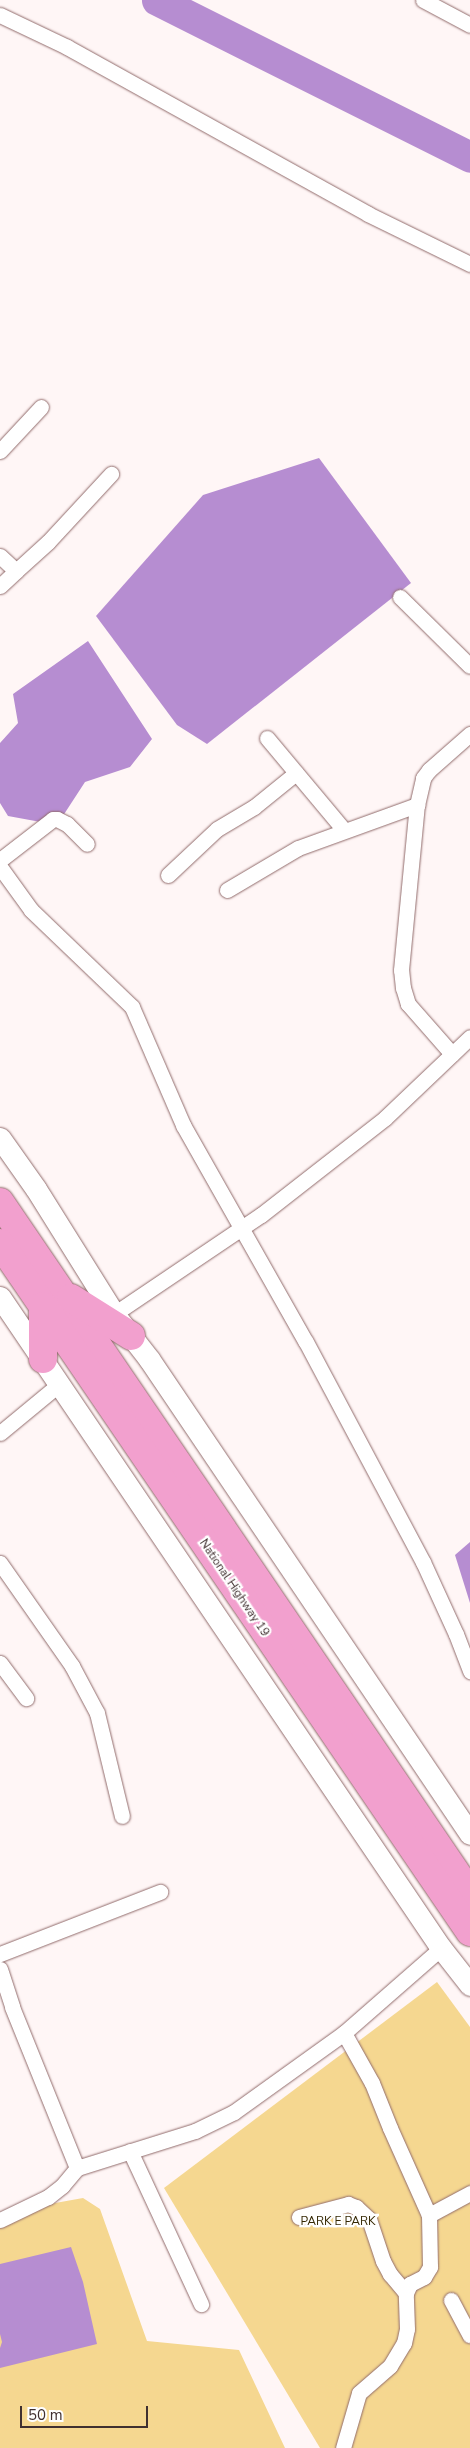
<!DOCTYPE html>
<style>
body{margin:0}
#map{position:relative;width:470px;height:2448px;overflow:hidden;background:#fff6f6;font-family:"Nunito Sans",sans-serif}
div>[style]{position:absolute}
.green>*{inset:0;background:#f5d790}
.water>*{inset:0;background:#b68dd1}
.river>*{height:31px;margin:-15.5px;padding:0 15.5px;transform-origin:15.5px;border-radius:15.5px;background:#b68dd1}
.roads{filter:drop-shadow(0 0 1px #916b6b) drop-shadow(0 0 1px #916b6b)}
.street>*{height:15px;margin:-7.5px;padding:0 7.5px;transform-origin:7.5px;border-radius:7.5px;background:#fff}
.secondary>*{height:21px;margin:-10.5px;padding:0 10.5px;transform-origin:10.5px;border-radius:10.5px;background:#fff}
.highway>*{height:28px;margin:-14px;padding:0 14px;transform-origin:14px;border-radius:14px;background:#f2a0ce}
span{translate:-50% -50%;white-space:nowrap;text-align:center;line-height:1.15;-webkit-text-stroke:4.5px #fff;paint-order:stroke}
.street-label{font-size:12px;color:#403030}
.park-label{font-size:12px;color:#352803}
.scale{position:absolute;left:20px;top:2406px;width:128px;height:22px;box-sizing:border-box;border:2px solid #403030;border-top:0;padding-left:6px;font-size:15px;line-height:18px;white-space:nowrap;color:#403030;-webkit-text-stroke:4px #fff;paint-order:stroke}
</style>
<div id="map">
<div class="green">
<div style="clip-path:polygon(437px 1982px,470px 2027px,470px 2448px,320px 2448px,164px 2188px)"></div>
<div style="clip-path:polygon(83px 2198px,100px 2209px,147px 2341px,239px 2350px,285px 2448px,0 2448px,0 2213px)"></div>
</div>
<div class="water">
<div style="clip-path:polygon(319px 458px,411px 583px,207px 744px,177px 725px,96px 616px,203px 495px)"></div>
<div style="clip-path:polygon(88px 641px,152px 739px,130px 767px,85px 782px,57px 825px,8px 816px,0 803px,0 743px,18px 723px,13px 694px)"></div>
<div style="clip-path:polygon(470px 1542px,470px 1603px,455px 1555px)"></div>
<div style="clip-path:polygon(71px 2247px,83px 2282px,97px 2344px,0 2368px,0 2348px,2px 2342px,0 2334px,0 2264px)"></div>
</div>
<div class="river">
<div style="left:157px;top:0;width:350px;rotate:26.6deg"></div>
</div>
<div class="roads">
<div class="street">
<div style="left:423px;top:0;width:53px;rotate:28deg"></div>
<div style="left:0;top:15px;width:74px;rotate:25.5deg"></div>
<div style="left:67px;top:47px;width:344px;rotate:29deg"></div>
<div style="left:368px;top:214px;width:114px;rotate:26.1deg"></div>
<div style="left:0;top:451px;width:60px;rotate:-47deg"></div>
<div style="left:0;top:556px;width:22px;rotate:43deg"></div>
<div style="left:16px;top:571px;width:43px;rotate:-42.2deg"></div>
<div style="left:48px;top:542px;width:93px;rotate:-47.2deg"></div>
<div style="left:0;top:586px;width:22px;rotate:-43deg"></div>
<div style="left:400px;top:597px;width:98px;rotate:44.6deg"></div>
<div style="left:267px;top:738px;width:120px;rotate:50.1deg"></div>
<div style="left:0;top:860px;width:67px;rotate:-37.7deg"></div>
<div style="left:53px;top:819px;width:4px"></div>
<div style="left:57px;top:819px;width:11px;rotate:27deg"></div>
<div style="left:67px;top:824px;width:28px;rotate:45deg"></div>
<div style="left:0;top:867px;width:53px;rotate:54.2deg"></div>
<div style="left:31px;top:910px;width:140px;rotate:43.8deg"></div>
<div style="left:132px;top:1007px;width:129px;rotate:66.6deg"></div>
<div style="left:183px;top:1125px;width:249px;rotate:60.5deg"></div>
<div style="left:306px;top:1342px;width:249px;rotate:62deg"></div>
<div style="left:423px;top:1562px;width:79px;rotate:65.4deg"></div>
<div style="left:456px;top:1634px;width:40px;rotate:69deg"></div>
<div style="left:168px;top:875px;width:67px;rotate:-43.2deg"></div>
<div style="left:217px;top:829px;width:43px;rotate:-30.7deg"></div>
<div style="left:254px;top:807px;width:54px;rotate:-39deg"></div>
<div style="left:227px;top:890px;width:82px;rotate:-30.6deg"></div>
<div style="left:298px;top:848px;width:127px;rotate:-19.9deg"></div>
<div style="left:452px;top:1054px;width:67px;rotate:-131.3deg"></div>
<div style="left:408px;top:1004px;width:17px;rotate:-107deg"></div>
<div style="left:403px;top:988px;width:18px;rotate:-96deg"></div>
<div style="left:401px;top:970px;width:166px;rotate:-84.5deg"></div>
<div style="left:417px;top:805px;width:28px;rotate:-77deg"></div>
<div style="left:423px;top:778px;width:10px;rotate:-53deg"></div>
<div style="left:429px;top:770px;width:55px;rotate:-41.3deg"></div>
<div style="left:114px;top:1314px;width:177px;rotate:-34deg"></div>
<div style="left:261px;top:1215px;width:157px;rotate:-38deg"></div>
<div style="left:385px;top:1118px;width:117px;rotate:-43.6deg"></div>
<div style="left:0;top:1433px;width:75px;rotate:-39.6deg"></div>
<div style="left:0;top:1563px;width:126px;rotate:55deg"></div>
<div style="left:72px;top:1666px;width:53px;rotate:62deg"></div>
<div style="left:97px;top:1713px;width:106px;rotate:76.4deg"></div>
<div style="left:0;top:1663px;width:44px;rotate:53.4deg"></div>
<div style="left:0;top:1954px;width:172px;rotate:-21.2deg"></div>
<div style="left:0;top:1969px;width:40px;rotate:72deg"></div>
<div style="left:12px;top:2007px;width:174px;rotate:68deg"></div>
<div style="left:344px;top:2033px;width:57px;rotate:60.8deg"></div>
<div style="left:372px;top:2083px;width:48px;rotate:68.2deg"></div>
<div style="left:390px;top:2128px;width:95px;rotate:65.9deg"></div>
<div style="left:130px;top:2151px;width:169px;rotate:65.1deg"></div>
<div style="left:299px;top:2217px;width:51px;rotate:-14.9deg"></div>
<div style="left:348px;top:2204px;width:9px;rotate:21deg"></div>
<div style="left:356px;top:2207px;width:18px;rotate:43deg"></div>
<div style="left:369px;top:2219px;width:44px;rotate:71.6deg"></div>
<div style="left:383px;top:2261px;width:15px;rotate:62deg"></div>
<div style="left:390px;top:2274px;width:25px;rotate:50deg"></div>
<div style="left:0;top:2220px;width:53px;rotate:-25.6deg"></div>
<div style="left:48px;top:2197px;width:18px;rotate:-38deg"></div>
<div style="left:62px;top:2186px;width:23px;rotate:-50deg"></div>
<div style="left:77px;top:2168px;width:124px;rotate:-17.4deg"></div>
<div style="left:195px;top:2131px;width:43px;rotate:-26deg"></div>
<div style="left:234px;top:2112px;width:135px;rotate:-35.7deg"></div>
<div style="left:344px;top:2033px;width:129px;rotate:-41.2deg"></div>
<div style="left:451px;top:2300px;width:40px;rotate:62deg"></div>
<div style="left:343px;top:2448px;width:57px;rotate:-73.8deg"></div>
<div style="left:359px;top:2393px;width:41px;rotate:-41.1deg"></div>
<div style="left:390px;top:2366px;width:27px;rotate:-59deg"></div>
<div style="left:404px;top:2343px;width:14px;rotate:-78deg"></div>
<div style="left:407px;top:2329px;width:36px;rotate:-92deg"></div>
<div style="left:406px;top:2293px;width:10px;rotate:-66deg"></div>
<div style="left:410px;top:2284px;width:16px;rotate:-27deg"></div>
<div style="left:424px;top:2277px;width:12px;rotate:-59deg"></div>
<div style="left:430px;top:2267px;width:52px;rotate:-91.1deg"></div>
<div style="left:429px;top:2215px;width:47px;rotate:-28.2deg"></div>
</div>
<div class="secondary">
<div style="left:0;top:1138px;width:62px;rotate:54.8deg"></div>
<div style="left:36px;top:1189px;width:147px;rotate:58deg"></div>
<div style="left:114px;top:1314px;width:57px;rotate:52.1deg"></div>
<div style="left:149px;top:1359px;width:573px;rotate:55.95deg"></div>
<div style="left:0;top:1297px;width:786px;rotate:55.89deg"></div>
<div style="left:441px;top:1948px;width:47px;rotate:51.9deg"></div>
</div>
<div class="highway">
<div style="left:0;top:1202px;width:836px;rotate:55.78deg"></div>
<div style="left:0;top:1243px;width:834px;rotate:55.7deg"></div>
<div style="left:71px;top:1298px;width:71px;rotate:32.3deg"></div>
<div style="left:43px;top:1306px;width:53px;rotate:90deg"></div>
</div>
</div>
<div class="street-label">
<span style="left:234px;top:1588px;rotate:56deg">National Highway 19</span>
</div>
<div class="park-label">
<span style="left:338px;top:2222px">PARK E PARK</span>
</div>
<div class="scale">50 m</div>
</div>
